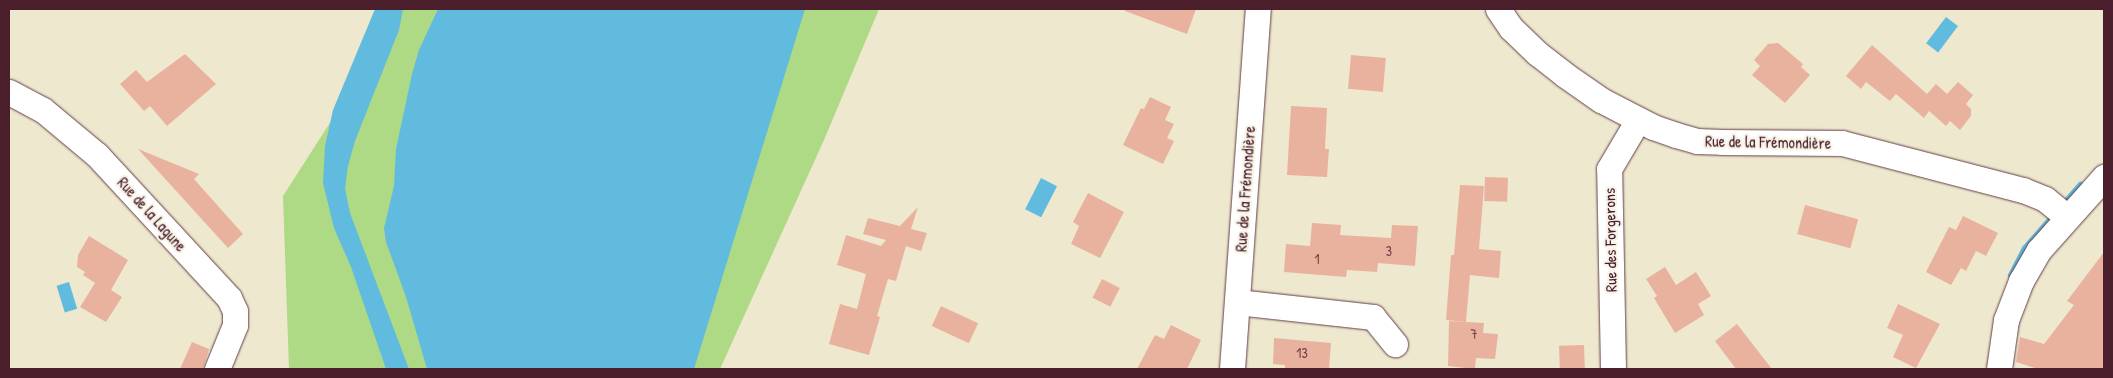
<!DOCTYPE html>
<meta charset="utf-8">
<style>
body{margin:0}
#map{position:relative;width:2113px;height:378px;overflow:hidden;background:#eee8cf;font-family:"Patrick Hand",sans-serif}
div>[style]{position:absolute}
.green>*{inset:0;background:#aed985}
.water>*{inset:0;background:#61bbdf;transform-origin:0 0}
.stream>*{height:7px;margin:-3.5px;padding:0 3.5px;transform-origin:3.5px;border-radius:3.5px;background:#61bbdf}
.building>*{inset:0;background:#e9b29f;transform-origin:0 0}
.roads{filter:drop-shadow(0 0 1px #633d44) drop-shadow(0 0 1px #633d44)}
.minor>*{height:25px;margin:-12.5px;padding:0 12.5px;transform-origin:12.5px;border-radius:12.5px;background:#fff}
span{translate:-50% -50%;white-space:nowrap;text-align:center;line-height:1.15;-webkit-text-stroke:4.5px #f7f3e8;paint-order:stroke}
.number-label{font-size:14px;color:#724448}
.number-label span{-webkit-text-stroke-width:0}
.street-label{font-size:16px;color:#4a1f2b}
.frame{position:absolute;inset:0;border:10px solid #4a1f2b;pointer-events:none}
</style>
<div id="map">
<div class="green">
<div style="clip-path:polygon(403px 9px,879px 9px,824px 140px,720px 369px,289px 369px,283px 196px)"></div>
</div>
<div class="water">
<div style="clip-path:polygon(375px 9px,403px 9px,399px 30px,355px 141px,348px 166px,345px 188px,350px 213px,409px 369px,386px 369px,351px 267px,334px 228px,323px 183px,325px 146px,333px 110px)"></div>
<div style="clip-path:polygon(438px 9px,805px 9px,694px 369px,427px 369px,406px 297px,386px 242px,384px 228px,394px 186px,396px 149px,412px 74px,419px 50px)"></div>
<div style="left:1946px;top:17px;width:15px;height:33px;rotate:37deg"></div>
<div style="left:1041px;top:178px;width:18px;height:35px;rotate:27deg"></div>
<div style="left:69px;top:282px;width:28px;height:13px;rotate:73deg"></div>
</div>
<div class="stream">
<div style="left:2011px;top:275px;width:30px;rotate:-63deg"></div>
<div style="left:2025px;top:248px;width:84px;rotate:-48.9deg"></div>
</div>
<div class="building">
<div style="clip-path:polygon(1125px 9px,1196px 9px,1187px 34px,1125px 11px)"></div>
<div style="clip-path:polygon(1778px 43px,1803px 64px,1801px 67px,1810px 75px,1785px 103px,1752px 75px,1760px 66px,1754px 60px,1768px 44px)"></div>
<div style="clip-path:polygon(1872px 45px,1927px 94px,1936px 84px,1947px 94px,1958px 82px,1973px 95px,1966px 104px,1971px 109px,1971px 116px,1960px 130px,1950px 121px,1946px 126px,1929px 111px,1924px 118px,1896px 94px,1890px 101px,1866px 82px,1861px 89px,1846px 76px)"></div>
<div style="clip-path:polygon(185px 54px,216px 84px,167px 126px,150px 106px,144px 111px,120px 84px,136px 70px,147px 82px)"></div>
<div style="left:1351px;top:55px;width:35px;height:34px;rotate:5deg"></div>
<div style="clip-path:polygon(1150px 97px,1171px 107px,1165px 120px,1174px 124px,1167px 138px,1174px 141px,1163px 164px,1123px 145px,1141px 108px,1144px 109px)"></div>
<div style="clip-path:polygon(1291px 106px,1327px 108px,1325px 149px,1329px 149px,1327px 177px,1287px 175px)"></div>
<div style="clip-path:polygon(138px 149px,199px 174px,194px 179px,243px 234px,228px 248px)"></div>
<div style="left:1485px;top:177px;width:23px;height:24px;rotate:2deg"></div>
<div style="clip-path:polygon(1460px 185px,1484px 186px,1479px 249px,1501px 251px,1499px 278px,1470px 275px,1466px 322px,1446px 320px,1451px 255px,1454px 255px)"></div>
<div style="clip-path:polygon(1088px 193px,1124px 212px,1100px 258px,1071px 244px,1079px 226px,1073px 222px)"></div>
<div style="left:1805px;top:205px;width:55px;height:30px;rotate:15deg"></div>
<div style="clip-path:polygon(918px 207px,911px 229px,927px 233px,921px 251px,906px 246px,896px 281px,888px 279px,877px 316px,880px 317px,869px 355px,829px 344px,840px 304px,857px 309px,866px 274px,837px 265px,846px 235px,881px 246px,886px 240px,863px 234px,868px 218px,900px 226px)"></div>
<div style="clip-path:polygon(1963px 216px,1998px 233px,1986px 256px,1976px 251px,1966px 271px,1961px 268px,1951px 285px,1926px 272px,1949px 227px,1956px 230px)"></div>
<div style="clip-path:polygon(1312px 223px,1341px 225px,1340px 235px,1391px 238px,1392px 225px,1418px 226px,1415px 266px,1378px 263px,1377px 272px,1347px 270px,1346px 277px,1284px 272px,1286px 244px,1310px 246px)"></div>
<div style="clip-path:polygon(89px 236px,128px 260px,111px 290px,122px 297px,106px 322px,80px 307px,95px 283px,83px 275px,85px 272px,77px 267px,78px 255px)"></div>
<div style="clip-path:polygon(2104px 252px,2104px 369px,2038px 369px,2016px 362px,2020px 337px,2044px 344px,2074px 305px,2067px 301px)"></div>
<div style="clip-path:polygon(1665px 267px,1676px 285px,1696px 272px,1711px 296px,1698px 304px,1704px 315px,1675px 333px,1654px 298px,1657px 296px,1646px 279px)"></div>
<div style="left:1102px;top:279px;width:20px;height:21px;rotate:27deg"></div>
<div style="clip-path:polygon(1898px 304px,1940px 324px,1916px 368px,1893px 357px,1903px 335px,1887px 328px)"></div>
<div style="left:941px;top:306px;width:41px;height:22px;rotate:25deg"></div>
<div style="clip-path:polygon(1449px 321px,1484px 323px,1483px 333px,1498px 334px,1495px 359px,1476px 358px,1475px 369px,1448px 366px)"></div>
<div style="clip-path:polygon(1737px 324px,1772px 369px,1736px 369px,1715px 341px)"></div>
<div style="clip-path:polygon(1171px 325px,1201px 340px,1187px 369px,1137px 369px,1155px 335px,1164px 339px)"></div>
<div style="clip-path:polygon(1274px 338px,1331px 343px,1329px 369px,1285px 369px,1285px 365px,1273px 364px)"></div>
<div style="clip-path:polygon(192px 342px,209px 349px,203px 369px,180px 369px)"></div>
<div style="left:1584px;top:345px;width:24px;height:25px;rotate:88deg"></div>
</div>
<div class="roads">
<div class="minor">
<div style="left:1498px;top:9px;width:23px;rotate:56deg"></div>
<div style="left:1511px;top:28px;width:36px;rotate:44deg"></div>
<div style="left:1537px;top:53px;width:36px;rotate:38deg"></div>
<div style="left:1565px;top:75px;width:44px;rotate:34.8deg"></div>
<div style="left:1601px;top:100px;width:59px;rotate:27.4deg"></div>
<div style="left:1653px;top:127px;width:24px;rotate:19deg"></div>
<div style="left:1676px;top:135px;width:22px;rotate:16deg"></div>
<div style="left:1697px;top:141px;width:25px;rotate:2deg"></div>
<div style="left:1722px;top:142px;width:120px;rotate:0.5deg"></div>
<div style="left:1842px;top:143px;width:187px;rotate:14.6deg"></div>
<div style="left:2023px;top:190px;width:24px;rotate:22deg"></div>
<div style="left:2045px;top:199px;width:28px;rotate:39deg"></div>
<div style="left:9px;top:92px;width:38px;rotate:28deg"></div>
<div style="left:43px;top:110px;width:70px;rotate:39.8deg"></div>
<div style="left:97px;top:155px;width:195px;rotate:47.3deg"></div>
<div style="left:229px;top:298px;width:14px;rotate:65deg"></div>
<div style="left:235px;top:311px;width:14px;rotate:90deg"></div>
<div style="left:235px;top:325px;width:48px;rotate:112.2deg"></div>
<div style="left:1237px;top:302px;width:137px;rotate:6.3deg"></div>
<div style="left:1373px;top:317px;width:35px;rotate:51deg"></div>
<div style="left:1232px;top:369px;width:361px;rotate:-85.9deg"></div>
<div style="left:1613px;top:369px;width:200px;rotate:-91.1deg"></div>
<div style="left:1609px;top:169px;width:57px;rotate:-59.4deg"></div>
<div style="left:1999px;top:369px;width:49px;rotate:-81.9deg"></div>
<div style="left:2006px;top:320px;width:42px;rotate:-69deg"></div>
<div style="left:2021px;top:281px;width:36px;rotate:-60deg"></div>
<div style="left:2039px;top:250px;width:98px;rotate:-48.3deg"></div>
</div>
</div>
<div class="number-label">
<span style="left:1389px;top:251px">3</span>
<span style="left:1317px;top:259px">1</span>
<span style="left:1474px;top:334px">7</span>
<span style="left:1302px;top:353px">13</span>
</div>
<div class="street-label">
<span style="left:1768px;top:142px;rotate:1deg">Rue de la Frémondière</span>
<span style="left:1245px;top:189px;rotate:-86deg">Rue de la Frémondière</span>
<span style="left:152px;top:214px;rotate:48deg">Rue de la Lagune</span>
<span style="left:1610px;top:240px;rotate:-91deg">Rue des Forgerons</span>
</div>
<div class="frame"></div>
</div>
